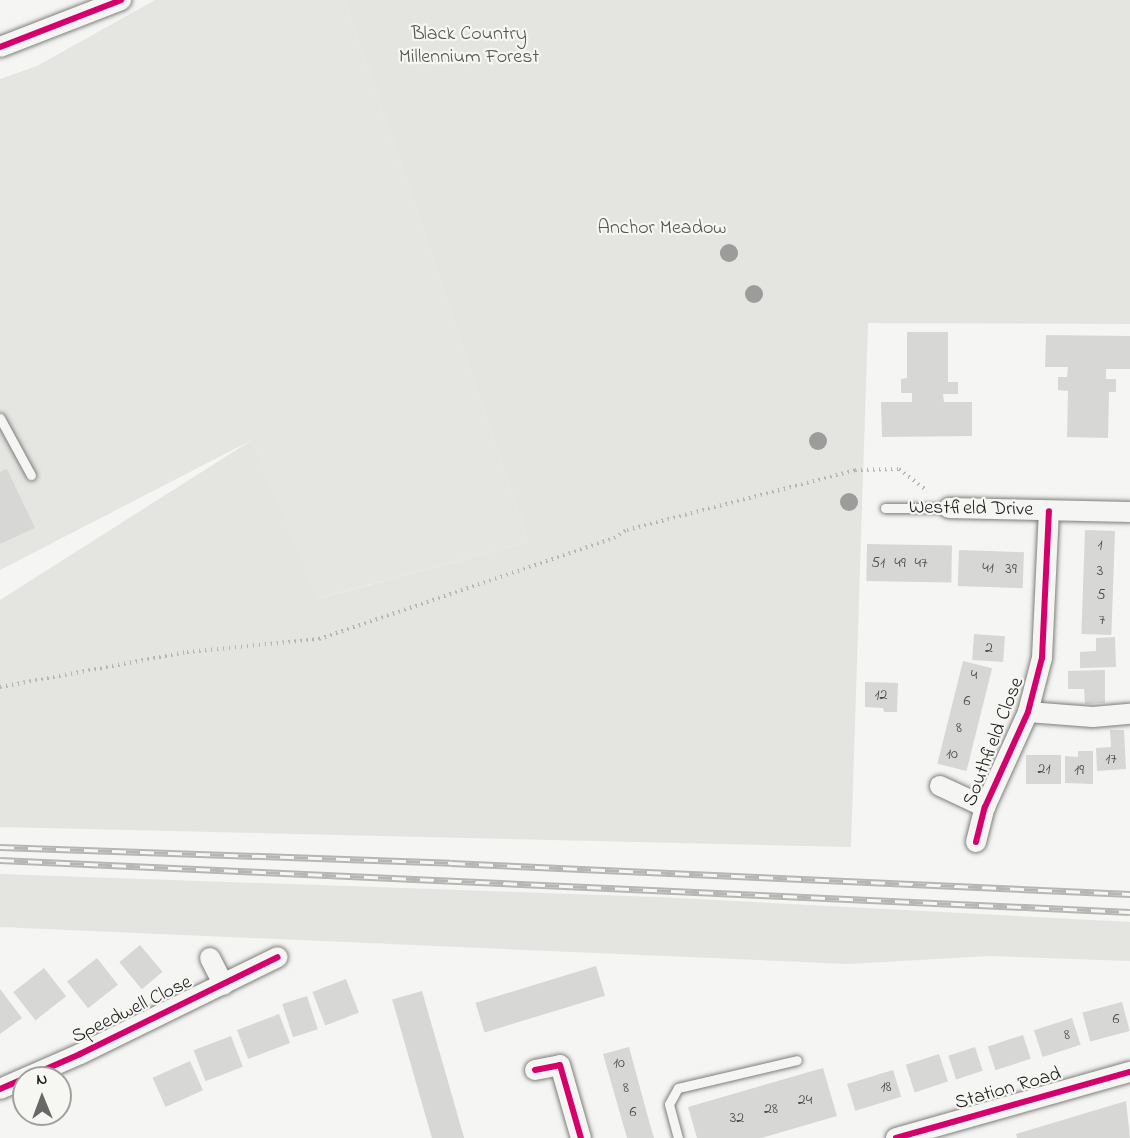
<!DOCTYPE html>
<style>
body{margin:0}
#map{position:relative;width:1130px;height:1138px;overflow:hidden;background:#f5f5f3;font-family:"Indie Flower",sans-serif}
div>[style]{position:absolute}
.built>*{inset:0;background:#e5e5e2}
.green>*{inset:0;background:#e4e4e1}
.building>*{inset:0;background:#d7d7d6;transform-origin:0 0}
.path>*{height:4px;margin-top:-2px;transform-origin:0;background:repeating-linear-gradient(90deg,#b6b6b5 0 1.5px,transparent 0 6px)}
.roads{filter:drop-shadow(0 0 2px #7e7e7d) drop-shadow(0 0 2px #7e7e7d)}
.lane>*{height:9px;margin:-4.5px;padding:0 4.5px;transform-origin:4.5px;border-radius:4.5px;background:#f5f5f3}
.street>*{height:20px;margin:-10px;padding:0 10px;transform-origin:10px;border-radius:10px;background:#f5f5f3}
.rail>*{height:7px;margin-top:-3.5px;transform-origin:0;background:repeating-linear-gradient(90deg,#f6f6f2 0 14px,#b6b6b5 0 28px);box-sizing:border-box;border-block:2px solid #b6b6b5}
.cycleway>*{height:6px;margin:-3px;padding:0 3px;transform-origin:3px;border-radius:3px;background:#d6006c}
.trees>*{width:18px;height:18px;margin:-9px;border-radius:50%;background:#9c9c9b}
span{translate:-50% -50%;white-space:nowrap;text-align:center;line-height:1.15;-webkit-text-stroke:4.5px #f6f6f2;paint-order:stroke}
.number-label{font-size:16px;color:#4b4b4a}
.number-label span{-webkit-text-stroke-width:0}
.park-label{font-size:20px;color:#545453}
.street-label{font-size:20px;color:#1c1c1c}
.north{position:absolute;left:12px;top:1066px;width:60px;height:60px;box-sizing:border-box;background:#f6f6f2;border:2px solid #9f9f9c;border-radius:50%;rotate:359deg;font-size:16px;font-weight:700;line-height:24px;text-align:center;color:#1c1c1c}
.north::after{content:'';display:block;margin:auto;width:21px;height:27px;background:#686867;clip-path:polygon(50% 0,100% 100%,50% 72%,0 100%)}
</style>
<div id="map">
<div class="built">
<div style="clip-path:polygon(155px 0,345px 0,529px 542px,316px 599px,252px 440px,0 570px,0 79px,37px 66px)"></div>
</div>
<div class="green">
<div style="clip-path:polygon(345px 0,1130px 0,1130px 324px,868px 323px,851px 847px,0 827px,0 600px,252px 440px,317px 599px,529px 542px)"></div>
<div style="clip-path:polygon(0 874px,659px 897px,1130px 922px,1130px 961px,990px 956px,848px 964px,0 927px)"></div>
</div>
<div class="building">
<div style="clip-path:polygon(907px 332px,948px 332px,948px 382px,958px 382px,958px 394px,943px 394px,944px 402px,972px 402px,972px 436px,882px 437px,881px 402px,912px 402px,912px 393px,901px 393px,901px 379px,907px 378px)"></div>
<div style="clip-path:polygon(1046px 335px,1130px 336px,1130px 369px,1106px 369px,1106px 379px,1116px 379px,1116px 392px,1109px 392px,1108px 438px,1067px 437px,1068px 391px,1058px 390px,1058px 377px,1067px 377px,1068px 367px,1045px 367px)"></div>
<div style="clip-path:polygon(7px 469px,35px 528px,0 544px,0 472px)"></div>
<div style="left:1085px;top:530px;width:30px;height:104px;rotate:2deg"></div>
<div style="left:867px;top:544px;width:85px;height:37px;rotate:1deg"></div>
<div style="left:959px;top:550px;width:65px;height:36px;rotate:2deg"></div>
<div style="left:974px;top:634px;width:31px;height:26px;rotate:4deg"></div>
<div style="clip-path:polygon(1115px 637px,1116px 667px,1080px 668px,1080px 652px,1096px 651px,1096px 638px)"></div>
<div style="left:963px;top:661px;width:30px;height:106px;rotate:14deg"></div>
<div style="clip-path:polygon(1105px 670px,1105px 703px,1085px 704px,1084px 689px,1068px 689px,1068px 671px)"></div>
<div style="clip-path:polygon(865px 682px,898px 683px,897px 712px,884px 712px,883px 708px,865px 707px)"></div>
<div style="clip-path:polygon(1110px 730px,1124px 730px,1126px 769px,1097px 771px,1096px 748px,1111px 747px)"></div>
<div style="clip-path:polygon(1078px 751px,1093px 751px,1093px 784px,1065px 783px,1065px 756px,1078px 757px)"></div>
<div style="left:1026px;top:755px;width:35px;height:29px"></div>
<div style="left:140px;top:945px;width:35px;height:27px;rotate:50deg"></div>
<div style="left:97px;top:958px;width:34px;height:38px;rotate:52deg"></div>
<div style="left:596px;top:966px;width:31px;height:126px;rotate:73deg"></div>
<div style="left:44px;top:968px;width:36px;height:39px;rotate:52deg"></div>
<div style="left:346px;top:979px;width:36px;height:36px;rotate:69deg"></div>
<div style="clip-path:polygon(0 989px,22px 1018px,0 1034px)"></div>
<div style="left:422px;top:991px;width:153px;height:31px;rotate:74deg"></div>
<div style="left:307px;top:996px;width:35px;height:26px;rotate:72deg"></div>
<div style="left:1122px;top:1002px;width:30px;height:41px;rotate:75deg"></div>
<div style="left:279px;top:1014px;width:31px;height:45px;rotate:69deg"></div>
<div style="left:1072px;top:1018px;width:28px;height:40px;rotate:72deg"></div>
<div style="left:1023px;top:1035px;width:25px;height:37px;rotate:72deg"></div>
<div style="left:231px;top:1036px;width:33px;height:40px;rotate:69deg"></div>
<div style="clip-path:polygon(629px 1047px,649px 1121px,654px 1138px,627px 1138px,603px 1054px)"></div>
<div style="left:975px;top:1047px;width:25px;height:28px;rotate:72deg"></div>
<div style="left:939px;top:1054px;width:29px;height:35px;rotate:72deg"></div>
<div style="left:190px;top:1061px;width:32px;height:41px;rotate:66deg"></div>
<div style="clip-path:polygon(823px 1068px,837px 1116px,761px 1138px,697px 1138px,688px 1107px)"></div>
<div style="left:893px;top:1070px;width:28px;height:48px;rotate:73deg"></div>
<div style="clip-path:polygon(1126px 1101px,1130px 1138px,1017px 1138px,1016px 1134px)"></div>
</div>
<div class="path">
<div style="left:0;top:687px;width:190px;rotate:-10.6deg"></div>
<div style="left:187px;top:652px;width:133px;rotate:-5.6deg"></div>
<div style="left:319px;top:639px;width:312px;rotate:-18.9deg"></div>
<div style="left:614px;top:538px;width:15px;rotate:-32deg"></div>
<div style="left:627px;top:530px;width:236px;rotate:-14.7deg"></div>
<div style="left:855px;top:470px;width:44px;rotate:-1.3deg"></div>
<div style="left:899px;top:469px;width:36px;rotate:38deg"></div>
</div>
<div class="roads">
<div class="lane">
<div style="left:0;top:418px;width:65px;rotate:61.5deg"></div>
<div style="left:885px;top:508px;width:64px"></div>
<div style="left:678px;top:1138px;width:35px;rotate:-105deg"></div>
<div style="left:669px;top:1104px;width:18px;rotate:-61deg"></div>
<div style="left:678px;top:1088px;width:122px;rotate:-13.2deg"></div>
</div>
<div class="street">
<div style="left:0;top:47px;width:130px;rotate:-21.2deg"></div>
<div style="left:949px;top:508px;width:181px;rotate:1.3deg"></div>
<div style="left:1028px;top:712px;width:65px;rotate:4.4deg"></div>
<div style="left:1093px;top:717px;width:37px;rotate:-5deg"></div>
<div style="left:940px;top:786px;width:50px;rotate:25deg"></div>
<div style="left:976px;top:842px;width:36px;rotate:-76deg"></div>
<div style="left:985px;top:807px;width:104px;rotate:-65.6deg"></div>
<div style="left:1028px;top:712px;width:56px;rotate:-75.5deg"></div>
<div style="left:1042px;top:658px;width:147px;rotate:-87.3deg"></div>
<div style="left:210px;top:958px;width:30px;rotate:63deg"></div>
<div style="left:535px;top:1070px;width:25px;rotate:-11deg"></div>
<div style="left:560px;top:1065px;width:76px;rotate:74deg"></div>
<div style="left:0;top:1089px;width:87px;rotate:-23.6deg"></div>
<div style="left:80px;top:1054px;width:220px;rotate:-26.1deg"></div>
<div style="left:896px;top:1138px;width:243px;rotate:-15.8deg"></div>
</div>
</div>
<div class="rail">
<div style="left:0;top:847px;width:451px;rotate:2deg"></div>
<div style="left:451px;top:863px;width:680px;rotate:2.61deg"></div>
<div style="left:0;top:860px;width:1131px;rotate:2.63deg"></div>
</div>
<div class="cycleway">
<div style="left:0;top:47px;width:130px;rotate:-21.2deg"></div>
<div style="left:976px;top:842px;width:36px;rotate:-76deg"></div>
<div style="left:985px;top:807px;width:104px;rotate:-65.6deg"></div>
<div style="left:1028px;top:712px;width:56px;rotate:-75.5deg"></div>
<div style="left:1042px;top:658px;width:147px;rotate:-87.3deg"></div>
<div style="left:535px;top:1070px;width:25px;rotate:-11deg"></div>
<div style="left:560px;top:1065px;width:76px;rotate:74deg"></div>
<div style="left:0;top:1089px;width:87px;rotate:-23.6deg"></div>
<div style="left:80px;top:1054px;width:220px;rotate:-26.1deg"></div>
<div style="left:896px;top:1138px;width:243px;rotate:-15.8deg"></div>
</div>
<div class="trees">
<div style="left:729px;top:253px"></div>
<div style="left:754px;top:294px"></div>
<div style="left:818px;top:441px"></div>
<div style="left:849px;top:502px"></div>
</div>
<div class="number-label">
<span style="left:1100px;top:545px">1</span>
<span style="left:878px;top:563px">51</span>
<span style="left:900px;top:563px">49</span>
<span style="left:921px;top:563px">47</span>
<span style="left:988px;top:568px">41</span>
<span style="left:1011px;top:569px">39</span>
<span style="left:1100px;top:571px">3</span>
<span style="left:1101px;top:595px">5</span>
<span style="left:1102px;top:620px">7</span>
<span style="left:989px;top:648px">2</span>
<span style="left:974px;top:675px">4</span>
<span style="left:881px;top:695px">12</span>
<span style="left:967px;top:701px">6</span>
<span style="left:959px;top:728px">8</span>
<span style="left:952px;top:754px">10</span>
<span style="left:1111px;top:759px">17</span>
<span style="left:1044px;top:769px">21</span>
<span style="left:1079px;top:770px">19</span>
<span style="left:1116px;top:1019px">6</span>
<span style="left:1067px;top:1035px">8</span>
<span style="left:619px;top:1063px">10</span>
<span style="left:886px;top:1087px">18</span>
<span style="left:626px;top:1088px">8</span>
<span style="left:805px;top:1100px">24</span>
<span style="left:771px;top:1109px">28</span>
<span style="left:633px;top:1112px">6</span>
<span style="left:737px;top:1118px">32</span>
</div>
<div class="park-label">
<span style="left:469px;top:46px">Black Country<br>Millennium Forest</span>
<span style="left:662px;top:228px">Anchor Meadow</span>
</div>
<div class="street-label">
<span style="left:971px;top:509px;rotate:1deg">Westfield Drive</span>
<span style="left:994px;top:742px;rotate:-69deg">Southfield Close</span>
<span style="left:132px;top:1010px;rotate:-26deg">Speedwell Close</span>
<span style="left:1008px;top:1089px;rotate:-16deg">Station Road</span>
</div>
<div class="north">N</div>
</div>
